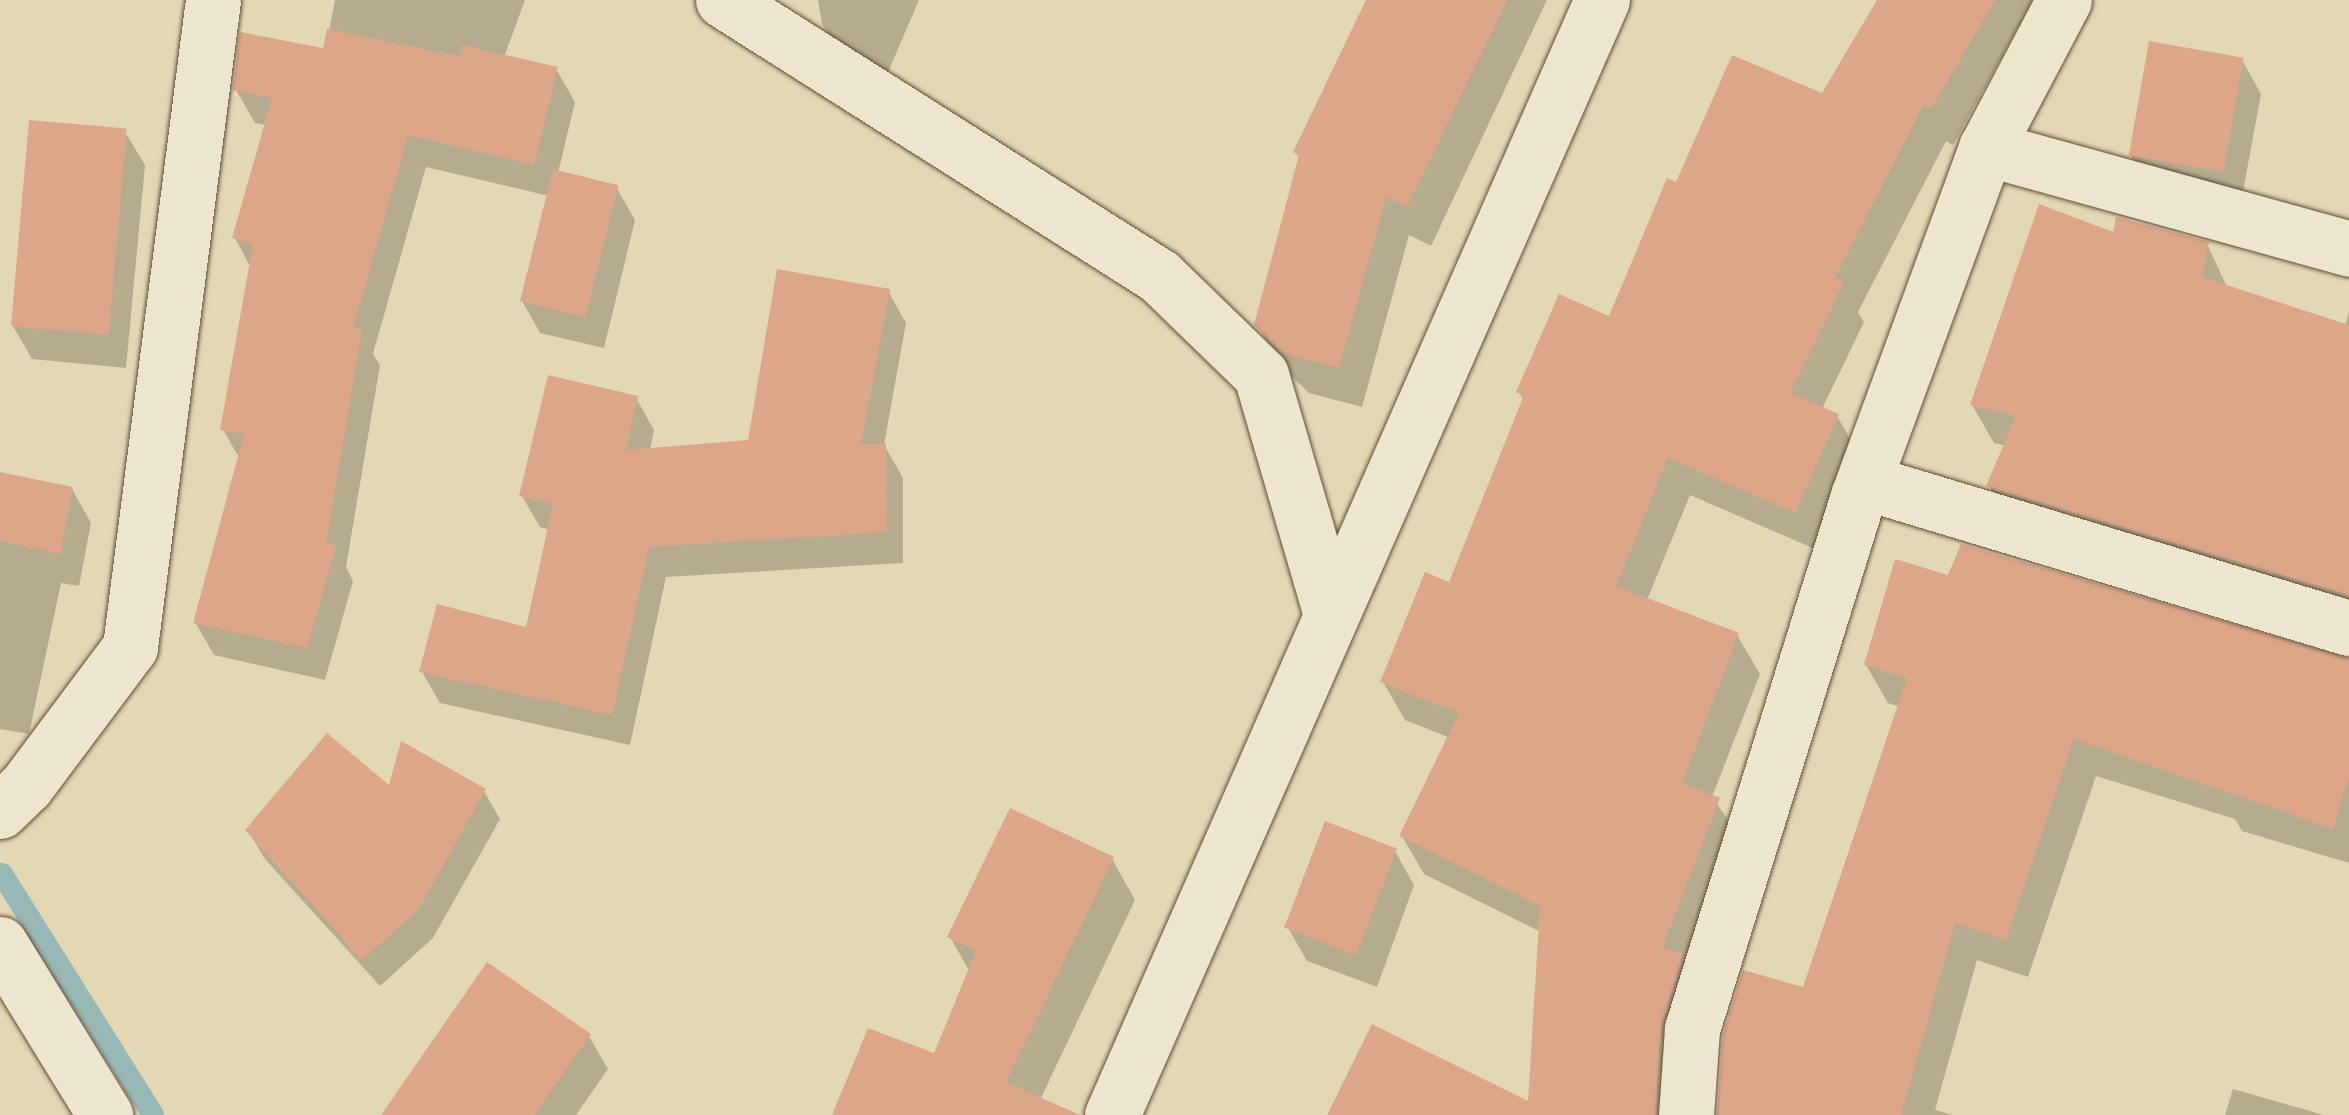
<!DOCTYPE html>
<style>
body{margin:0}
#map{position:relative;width:2349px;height:1115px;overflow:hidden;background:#e3d8b4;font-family:"Libre Bodoni",serif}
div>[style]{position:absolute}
.shadow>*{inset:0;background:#0003}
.stream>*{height:22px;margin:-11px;padding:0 11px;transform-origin:11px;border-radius:11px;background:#98b8b6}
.building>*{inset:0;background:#dea689;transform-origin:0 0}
.roads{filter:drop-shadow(0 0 2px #634c37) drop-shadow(0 0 2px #634c37)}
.minor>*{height:55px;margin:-27.5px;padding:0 27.5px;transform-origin:27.5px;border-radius:27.5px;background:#ede6ce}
.tertiary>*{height:55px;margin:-27.5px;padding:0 27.5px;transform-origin:27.5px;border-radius:27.5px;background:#ede6ce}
span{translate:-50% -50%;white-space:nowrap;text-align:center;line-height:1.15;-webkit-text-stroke:8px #ede6ce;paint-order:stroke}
</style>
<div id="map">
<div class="shadow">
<div style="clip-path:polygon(335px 0,525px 0,504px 57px,556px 69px,575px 102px,558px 173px,616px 187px,635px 220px,604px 348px,540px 333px,521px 299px,549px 196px,426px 167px,373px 354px,380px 365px,346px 567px,353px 581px,325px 680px,214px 655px,195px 622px,240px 459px,223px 430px,251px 268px,235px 238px,267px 125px,255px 123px,236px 90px,325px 51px)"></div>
<div style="clip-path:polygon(818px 0,919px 0,883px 84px,842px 58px,822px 24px)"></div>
<div style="clip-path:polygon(1369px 0,1547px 0,1431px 246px,1409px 235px,1362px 407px,1309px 393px,1281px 366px,1257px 325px,1300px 160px,1296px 152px)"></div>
<div style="clip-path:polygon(1880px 0,2033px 0,1953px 145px,1946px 141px,1858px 312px,1864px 322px,1822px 409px,1837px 416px,1859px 454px,1817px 550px,1690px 495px,1647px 600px,1737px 635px,1760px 674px,1712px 797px,1741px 838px,1680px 1115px,1330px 1115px,1530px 1105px,1541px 932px,1424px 874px,1402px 836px,1450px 738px,1405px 720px,1383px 682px,1451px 585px,1524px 401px,1519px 392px,1611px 319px,1678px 185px,1823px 96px)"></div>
<div style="clip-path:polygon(2242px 60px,2261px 94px,2239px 213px,2150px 188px,2130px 154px)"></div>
<div style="clip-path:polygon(125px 132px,145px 165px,126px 368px,32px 359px,13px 326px)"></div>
<div style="clip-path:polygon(2115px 235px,2207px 244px,2228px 289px,2345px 327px,2349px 311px,2349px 626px,2011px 524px,1989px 486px,2006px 446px,1994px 443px,1972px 405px)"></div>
<div style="clip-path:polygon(888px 291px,906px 323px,884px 445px,903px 478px,903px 563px,666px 577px,630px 745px,440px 703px,422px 672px,528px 630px,550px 530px,540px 527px,522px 496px,636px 398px,654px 430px,650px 451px,750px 442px)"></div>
<div style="clip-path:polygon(0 474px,72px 489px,91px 523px,79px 586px,61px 583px,29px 734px,0 729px)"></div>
<div style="clip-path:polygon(1949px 578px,2349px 661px,2349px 863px,2242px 831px,2235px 819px,2096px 776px,2028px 977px,1977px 960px,1935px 1110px,1953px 1115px,1717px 1115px,1725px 1035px,1804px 990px,1900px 707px,1888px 703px,1866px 665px)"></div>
<div style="clip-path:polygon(390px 790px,484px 791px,500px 819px,433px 938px,380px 986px,264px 858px,248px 830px)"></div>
<div style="clip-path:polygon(1395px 851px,1414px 885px,1377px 987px,1307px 961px,1288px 928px)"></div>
<div style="clip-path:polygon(1112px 859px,1135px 900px,1039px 1102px,1045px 1115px,835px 1115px,935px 1057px,970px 972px,950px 937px)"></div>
<div style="clip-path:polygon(589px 1036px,608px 1069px,576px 1115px,381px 1115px)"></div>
<div style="clip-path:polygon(2233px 1089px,2324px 1115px,2225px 1115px)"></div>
</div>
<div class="stream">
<div style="left:2px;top:874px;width:284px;rotate:57.9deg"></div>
</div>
<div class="building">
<div style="clip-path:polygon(1366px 0,1507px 0,1407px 207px,1386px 197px,1339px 368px,1283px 353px,1254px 325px,1299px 155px,1293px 152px)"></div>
<div style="clip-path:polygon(1877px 0,1995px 0,1931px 109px,1924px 104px,1835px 278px,1844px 282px,1790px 393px,1839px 414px,1795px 513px,1668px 458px,1616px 586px,1739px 633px,1682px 783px,1720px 798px,1662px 948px,1683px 954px,1661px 1026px,1655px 1115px,1327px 1115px,1372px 1024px,1528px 1101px,1540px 906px,1399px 836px,1459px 713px,1380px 682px,1425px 572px,1449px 582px,1524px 395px,1516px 392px,1559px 294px,1609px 316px,1667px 178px,1676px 182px,1732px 55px,1822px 93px)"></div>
<div style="clip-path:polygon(327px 29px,459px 56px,462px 45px,558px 67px,534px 165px,408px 135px,353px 328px,362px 330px,326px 543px,336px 546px,307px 648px,193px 623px,244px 434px,220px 430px,253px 244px,232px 238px,272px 98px,233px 90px,240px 32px,323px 48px)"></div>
<div style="left:2149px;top:41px;width:96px;height:116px;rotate:10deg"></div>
<div style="left:29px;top:120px;width:98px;height:207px;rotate:5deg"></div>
<div style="left:553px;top:169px;width:67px;height:136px;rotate:14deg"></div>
<div style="clip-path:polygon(2039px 204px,2113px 232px,2116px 217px,2209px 242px,2202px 277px,2349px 325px,2349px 595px,1986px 486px,2016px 416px,1970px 405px)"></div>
<div style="clip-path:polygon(777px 269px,890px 289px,861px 444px,886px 444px,887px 532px,649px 547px,612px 715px,419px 672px,437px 604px,526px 627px,553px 504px,519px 496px,548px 375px,638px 396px,626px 450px,748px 440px)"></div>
<div style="clip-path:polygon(0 472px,73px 487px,60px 554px,0 541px)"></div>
<div style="clip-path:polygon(1961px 544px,2349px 658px,2349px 776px,2333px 829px,2074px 739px,2006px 940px,1955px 923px,1901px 1115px,1717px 1115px,1723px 1035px,1743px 970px,1803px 987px,1907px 678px,1864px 665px,1895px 559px,1948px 575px)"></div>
<div style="clip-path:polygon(327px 733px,389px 785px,401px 741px,486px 789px,418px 910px,362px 960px,245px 830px)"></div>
<div style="clip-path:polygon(1010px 808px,1114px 857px,1006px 1082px,1080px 1115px,832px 1115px,868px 1028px,934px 1053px,976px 951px,947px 937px)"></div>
<div style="left:1325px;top:821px;width:77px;height:114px;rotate:21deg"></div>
<div style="clip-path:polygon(487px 962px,591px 1034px,534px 1115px,381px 1115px)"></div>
</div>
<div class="roads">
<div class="minor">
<div style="left:723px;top:0;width:516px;rotate:32.33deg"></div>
<div style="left:1159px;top:276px;width:142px;rotate:44.1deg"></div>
<div style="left:1261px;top:375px;width:250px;rotate:73.7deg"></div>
<div style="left:1986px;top:148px;width:377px;rotate:15.5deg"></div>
<div style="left:1865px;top:482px;width:506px;rotate:16.79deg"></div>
<div style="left:0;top:811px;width:36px;rotate:-44deg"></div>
<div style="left:26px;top:786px;width:174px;rotate:-53.2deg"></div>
<div style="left:130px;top:647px;width:652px;rotate:-82.69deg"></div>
<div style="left:0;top:944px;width:201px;rotate:58.4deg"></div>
<div style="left:1686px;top:1115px;width:86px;rotate:-86deg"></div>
<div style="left:1692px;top:1029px;width:558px;rotate:-72.7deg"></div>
<div style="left:1858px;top:496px;width:371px;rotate:-69.8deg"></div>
<div style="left:1986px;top:148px;width:167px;rotate:-62.2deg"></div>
</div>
<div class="tertiary">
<div style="left:1112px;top:1115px;width:1218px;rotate:-66.28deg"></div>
</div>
</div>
</div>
